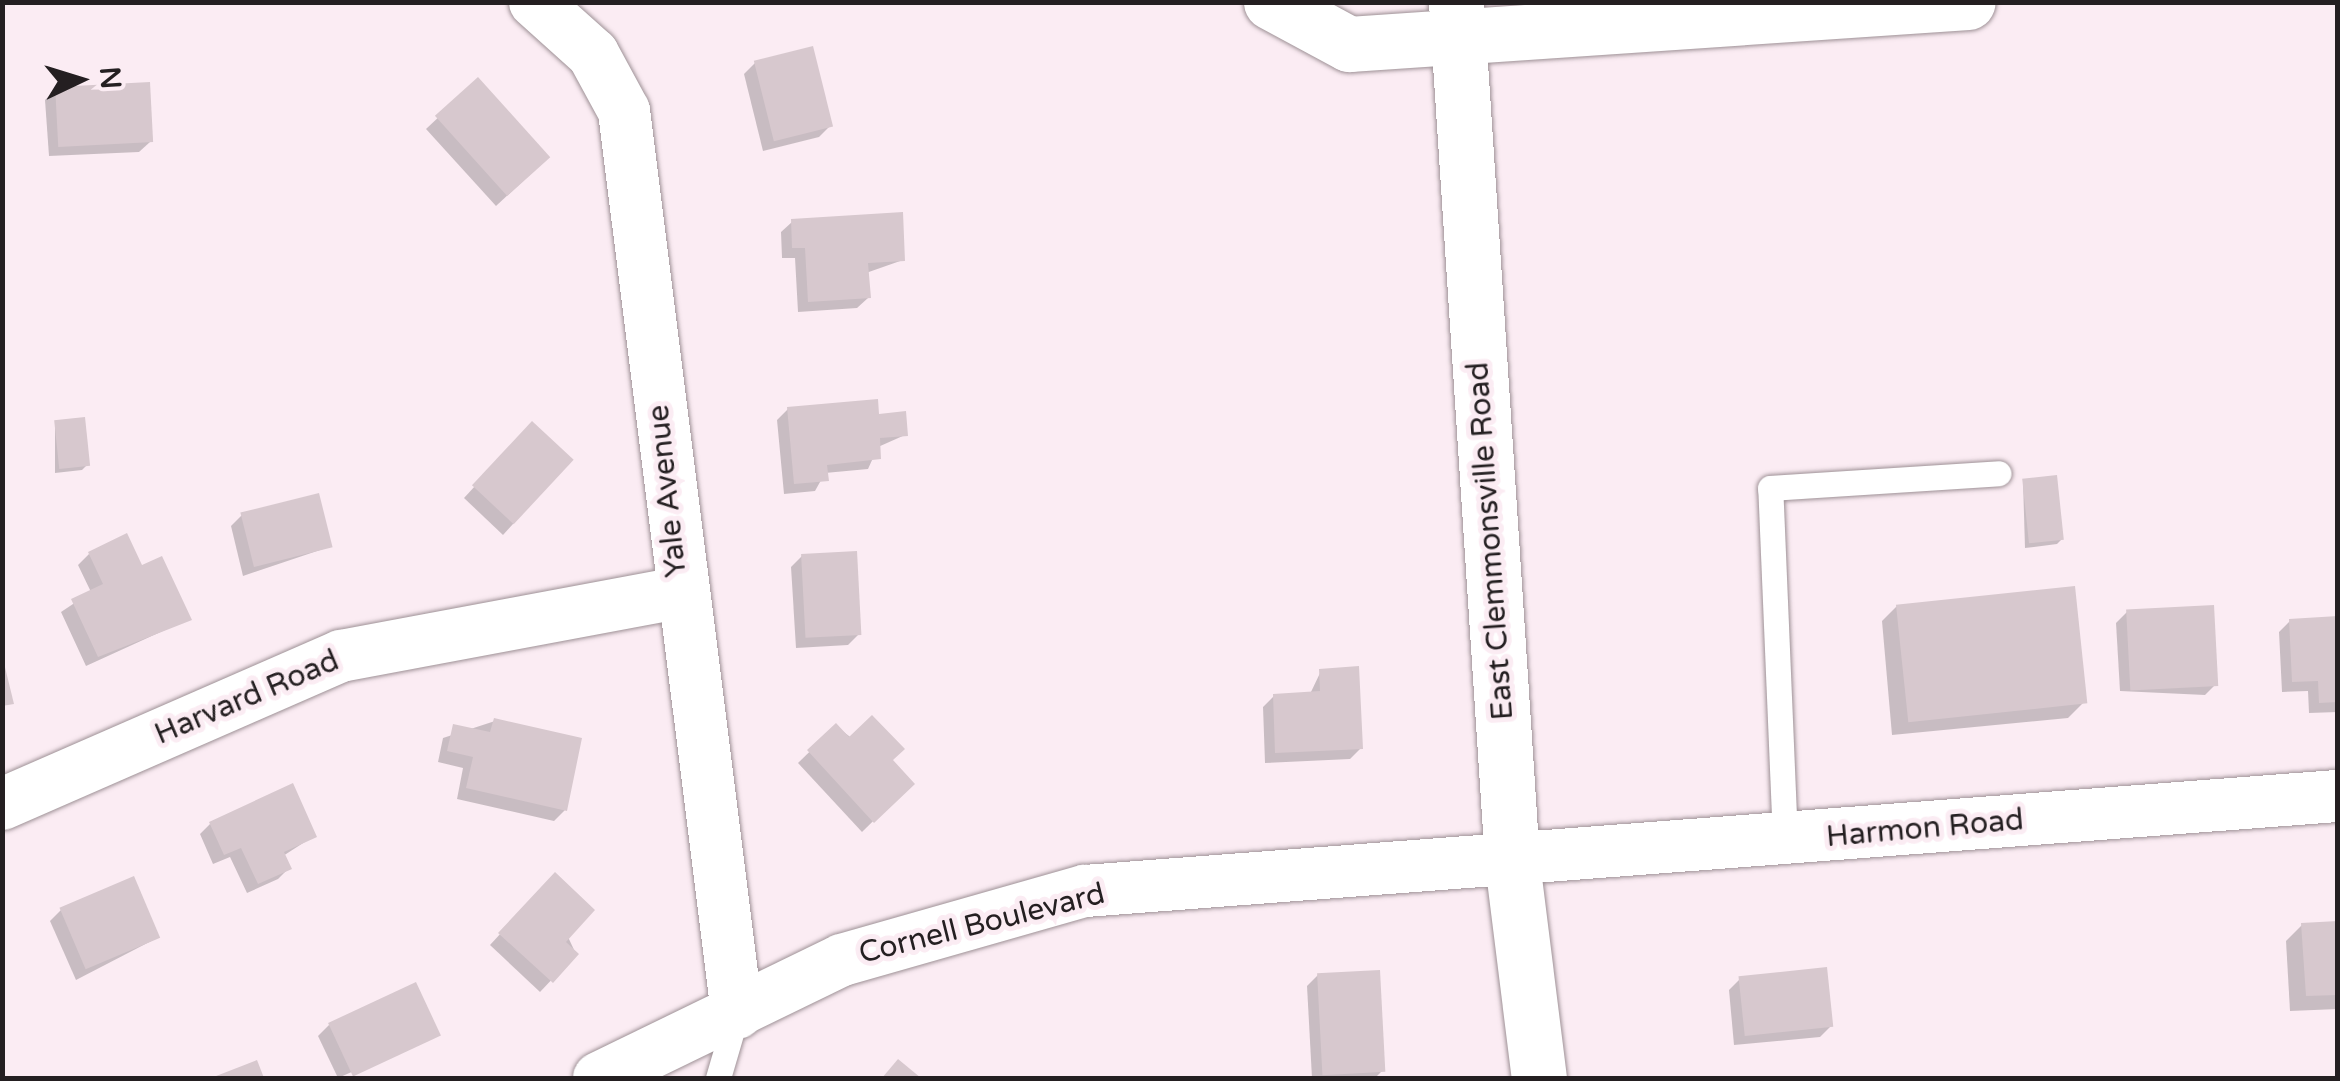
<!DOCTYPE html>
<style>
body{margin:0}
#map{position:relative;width:2340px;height:1081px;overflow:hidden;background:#fbecf3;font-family:"Varela Round",sans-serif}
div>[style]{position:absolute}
.shadow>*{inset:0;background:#0003}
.building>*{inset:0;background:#d7c8ce;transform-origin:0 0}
.roads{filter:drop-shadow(0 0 2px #9e9196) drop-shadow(0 0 2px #9e9196)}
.lane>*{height:25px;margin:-12.5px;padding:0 12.5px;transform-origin:12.5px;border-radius:12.5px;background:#fff}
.street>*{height:52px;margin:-26px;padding:0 26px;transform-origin:26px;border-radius:26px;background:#fff}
.secondary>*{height:55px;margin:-27.5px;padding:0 27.5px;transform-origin:27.5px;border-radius:27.5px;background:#fff}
.highway>*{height:55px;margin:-27.5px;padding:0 27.5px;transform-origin:27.5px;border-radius:27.5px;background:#fff}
span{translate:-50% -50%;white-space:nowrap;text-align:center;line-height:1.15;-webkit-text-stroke:10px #fbecf3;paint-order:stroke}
.street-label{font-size:30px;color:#241f21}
.frame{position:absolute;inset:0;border:5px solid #241f21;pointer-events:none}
.north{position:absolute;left:30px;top:30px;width:100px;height:100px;-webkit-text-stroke:8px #fbecf3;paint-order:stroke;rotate:86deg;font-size:28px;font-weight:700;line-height:40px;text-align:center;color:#241f21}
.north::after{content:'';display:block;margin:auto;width:35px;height:45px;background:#241f21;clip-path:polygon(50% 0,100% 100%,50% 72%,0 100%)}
</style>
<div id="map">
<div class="shadow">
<div style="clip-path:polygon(755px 63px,830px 126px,819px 137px,763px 151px,744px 74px)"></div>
<div style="clip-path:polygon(478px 80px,537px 168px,496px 206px,426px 129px)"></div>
<div style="clip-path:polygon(56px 89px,150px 142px,139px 152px,49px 156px,45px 100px)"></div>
<div style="clip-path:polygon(792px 222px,903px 260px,866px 273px,868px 298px,857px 308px,798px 312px,795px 258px,782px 258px,781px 232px)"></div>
<div style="clip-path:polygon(788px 409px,876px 417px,905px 435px,878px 447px,868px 469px,825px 473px,815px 491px,784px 494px,777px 420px)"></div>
<div style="clip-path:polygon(55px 423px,87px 465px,82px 470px,55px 473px)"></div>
<div style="clip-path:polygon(521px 436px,513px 524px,503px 535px,464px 498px)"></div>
<div style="clip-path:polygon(2023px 481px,2062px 539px,2057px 544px,2025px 548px)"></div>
<div style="clip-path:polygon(242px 515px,329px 547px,243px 576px,231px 526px)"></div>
<div style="clip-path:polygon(89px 554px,141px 569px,189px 619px,86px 666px,61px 612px,91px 592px,78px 565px)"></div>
<div style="clip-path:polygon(802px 556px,859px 634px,848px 645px,796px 648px,791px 567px)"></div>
<div style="clip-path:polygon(1898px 605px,2084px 702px,2068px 718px,1892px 735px,1882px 621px)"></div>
<div style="clip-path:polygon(2127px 612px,2215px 685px,2205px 695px,2120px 691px,2116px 623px)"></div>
<div style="clip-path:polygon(2338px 619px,2338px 712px,2309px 713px,2308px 691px,2282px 692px,2279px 632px,2290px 621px)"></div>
<div style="clip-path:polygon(1321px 671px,1361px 748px,1350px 759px,1265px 763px,1263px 707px,1274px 696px,1310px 694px)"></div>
<div style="clip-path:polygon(495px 721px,565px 810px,554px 821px,457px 799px,463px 768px,438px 762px,443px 738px)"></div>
<div style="clip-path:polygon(836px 726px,911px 784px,862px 832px,798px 763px)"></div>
<div style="clip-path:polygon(210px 824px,314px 836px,283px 856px,289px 868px,278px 879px,247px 893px,230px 857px,213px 864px,200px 834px)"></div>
<div style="clip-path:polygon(544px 886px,576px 954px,540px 992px,490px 945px)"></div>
<div style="clip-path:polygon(61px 910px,157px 938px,76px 980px,50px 921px)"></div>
<div style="clip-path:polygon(2338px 923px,2338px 1009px,2290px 1011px,2286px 941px,2302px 925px)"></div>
<div style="clip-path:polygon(1318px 975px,1382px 1071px,1375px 1078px,1312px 1078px,1307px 986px)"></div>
<div style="clip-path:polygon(1740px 979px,1831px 1026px,1820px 1037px,1734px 1045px,1729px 990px)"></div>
<div style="clip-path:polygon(329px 1025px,438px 1034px,338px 1078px,318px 1036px)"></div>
</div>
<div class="building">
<div style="left:813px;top:46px;width:83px;height:61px;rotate:76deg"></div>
<div style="left:478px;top:77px;width:108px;height:58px;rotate:48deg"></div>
<div style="left:150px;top:82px;width:60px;height:95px;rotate:87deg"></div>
<div style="clip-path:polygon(903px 212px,905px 261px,868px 263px,871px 298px,808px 302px,805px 248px,792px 248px,791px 219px)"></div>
<div style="clip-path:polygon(878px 399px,879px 414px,906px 411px,908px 436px,880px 438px,881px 459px,827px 465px,829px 481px,794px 484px,787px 407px)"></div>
<div style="left:85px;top:417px;width:49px;height:31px;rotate:84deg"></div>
<div style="left:532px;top:421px;width:57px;height:88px;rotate:43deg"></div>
<div style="left:2057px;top:475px;width:65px;height:35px;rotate:84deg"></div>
<div style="left:319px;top:493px;width:56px;height:81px;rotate:76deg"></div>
<div style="clip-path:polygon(127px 533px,142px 565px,162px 556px,192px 620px,98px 657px,71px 599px,103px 584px,88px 552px)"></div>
<div style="left:857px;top:551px;width:84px;height:56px;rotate:87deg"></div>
<div style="left:2075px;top:586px;width:118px;height:180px;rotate:84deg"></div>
<div style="left:2214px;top:605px;width:81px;height:88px;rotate:87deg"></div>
<div style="clip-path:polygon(2338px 616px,2338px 702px,2319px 703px,2318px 681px,2292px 682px,2289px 619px)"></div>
<div style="clip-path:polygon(2px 655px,14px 704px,2px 706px)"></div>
<div style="clip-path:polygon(1359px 666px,1363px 749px,1275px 753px,1273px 694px,1320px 691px,1319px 669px)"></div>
<div style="clip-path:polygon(872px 715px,905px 749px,893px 760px,915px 784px,874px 823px,807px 750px,836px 723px,849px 737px)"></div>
<div style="clip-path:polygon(494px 718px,582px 738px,567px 811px,466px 788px,473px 757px,447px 751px,453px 724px,490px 732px)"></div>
<div style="clip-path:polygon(293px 783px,317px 837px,284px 852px,292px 869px,258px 884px,241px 848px,224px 855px,209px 822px)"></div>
<div style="clip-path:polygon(555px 872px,595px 910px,566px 942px,579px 954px,553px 983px,498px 933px)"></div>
<div style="left:134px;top:876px;width:67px;height:81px;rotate:67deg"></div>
<div style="clip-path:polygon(2338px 921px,2338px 995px,2306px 996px,2301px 923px)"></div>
<div style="left:1827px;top:967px;width:60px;height:89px;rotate:84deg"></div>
<div style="left:1380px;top:970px;width:102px;height:63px;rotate:87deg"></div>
<div style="left:416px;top:982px;width:59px;height:97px;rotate:65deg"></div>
<div style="clip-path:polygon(898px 1059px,921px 1078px,882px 1078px)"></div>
<div style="clip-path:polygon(257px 1060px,264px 1078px,211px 1078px)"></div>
</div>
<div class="roads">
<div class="lane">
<div style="left:1785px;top:840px;width:352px;rotate:-92.4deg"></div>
<div style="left:1770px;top:488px;width:229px;rotate:-3.7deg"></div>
<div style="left:718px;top:1078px;width:68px;rotate:-73.7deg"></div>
</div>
<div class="street">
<div style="left:535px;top:2px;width:78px;rotate:41.9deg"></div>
<div style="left:593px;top:54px;width:65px;rotate:61.5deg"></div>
<div style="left:624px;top:111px;width:909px;rotate:82.86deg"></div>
<div style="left:2px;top:804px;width:370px;rotate:-23.6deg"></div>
<div style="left:341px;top:656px;width:344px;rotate:-10.6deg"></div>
<div style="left:599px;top:1078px;width:270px;rotate:-25.9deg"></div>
<div style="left:842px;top:960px;width:253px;rotate:-15.9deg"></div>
<div style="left:1085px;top:891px;width:1257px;rotate:-4.34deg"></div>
</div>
<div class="secondary">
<div style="left:1456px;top:2px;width:862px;rotate:86.27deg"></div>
<div style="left:1512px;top:862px;width:218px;rotate:82.9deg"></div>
</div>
<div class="highway">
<div style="left:1271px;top:2px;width:89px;rotate:28.3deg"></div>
<div style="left:1349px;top:44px;width:620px;rotate:-3.88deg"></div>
</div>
</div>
<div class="street-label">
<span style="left:668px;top:491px;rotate:-96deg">Yale Avenue</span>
<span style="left:1491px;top:541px;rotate:-94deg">East Clemmonsville Road</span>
<span style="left:247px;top:698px;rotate:-23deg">Harvard Road</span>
<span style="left:1925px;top:829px;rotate:-5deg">Harmon Road</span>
<span style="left:982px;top:924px;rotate:-14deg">Cornell Boulevard</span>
</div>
<div class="frame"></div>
<div class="north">N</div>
</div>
